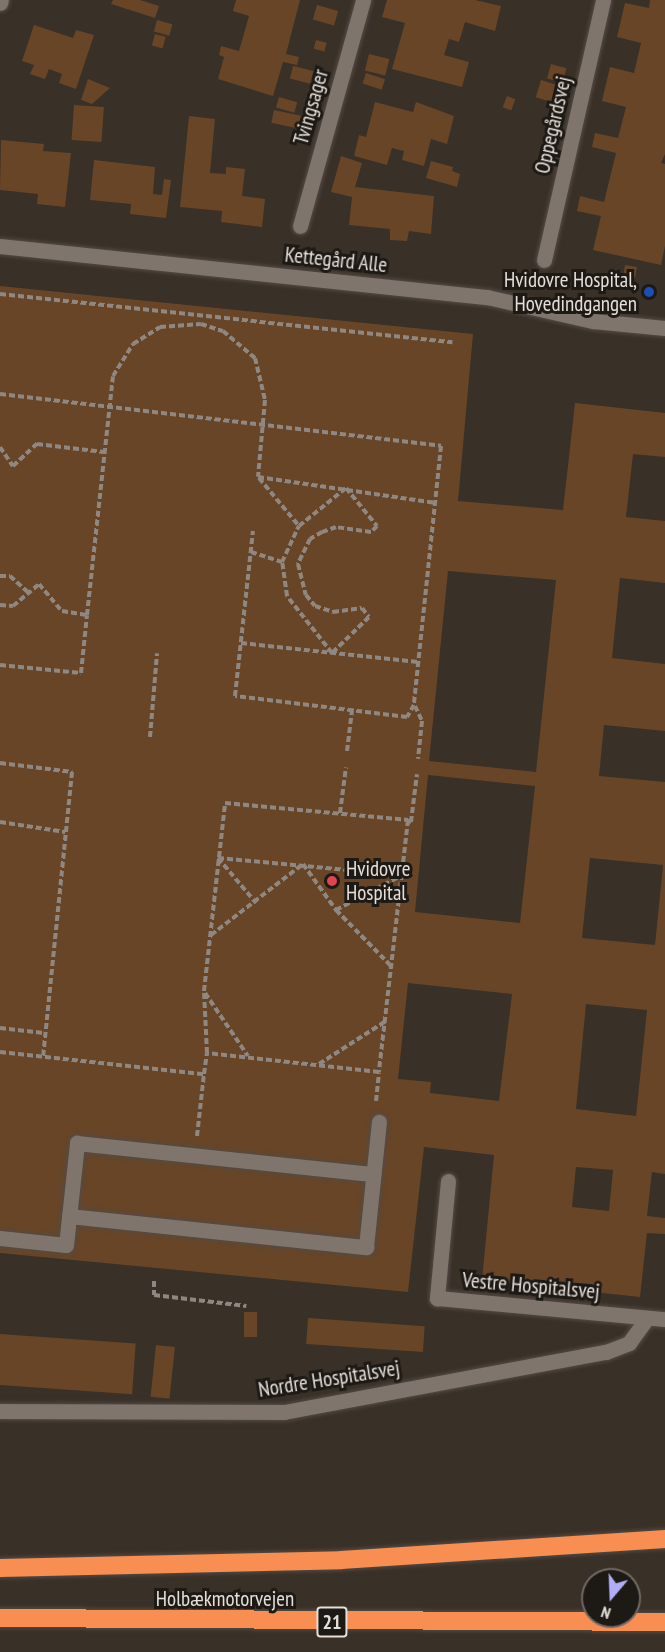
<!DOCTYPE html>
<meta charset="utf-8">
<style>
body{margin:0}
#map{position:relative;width:665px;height:1652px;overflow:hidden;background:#393028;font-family:"PT Sans Narrow",sans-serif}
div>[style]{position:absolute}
.building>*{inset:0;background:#684527;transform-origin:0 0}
.path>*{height:4px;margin-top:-2px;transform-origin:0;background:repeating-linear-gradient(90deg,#8f8781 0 6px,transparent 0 9px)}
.roads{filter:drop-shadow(0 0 2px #534b45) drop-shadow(0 0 2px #534b45)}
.lane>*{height:15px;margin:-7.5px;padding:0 7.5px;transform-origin:7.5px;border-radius:7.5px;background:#80756c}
.street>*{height:15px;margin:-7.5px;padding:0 7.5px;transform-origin:7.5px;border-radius:7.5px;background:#80756c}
.secondary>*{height:15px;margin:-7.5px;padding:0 7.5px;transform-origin:7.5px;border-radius:7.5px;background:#80756c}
.highway>*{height:18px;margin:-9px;padding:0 9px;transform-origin:9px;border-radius:9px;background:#f88e51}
.dots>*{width:16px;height:16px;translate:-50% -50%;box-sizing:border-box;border:3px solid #1d1915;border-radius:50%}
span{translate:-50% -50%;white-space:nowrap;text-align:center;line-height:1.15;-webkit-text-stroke:6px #1d1915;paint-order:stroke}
.shield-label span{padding:2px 4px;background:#1d1915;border:2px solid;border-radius:4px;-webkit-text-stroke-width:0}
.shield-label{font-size:20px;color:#e5ded9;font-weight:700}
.street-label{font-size:21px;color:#e5ded9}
.poi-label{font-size:21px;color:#e5ded9}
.right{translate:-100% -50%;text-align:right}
.left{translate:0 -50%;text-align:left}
.north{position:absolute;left:581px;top:1568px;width:60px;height:60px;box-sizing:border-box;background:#1d1915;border:2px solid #6d6863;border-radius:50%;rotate:199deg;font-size:16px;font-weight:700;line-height:24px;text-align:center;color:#e5ded9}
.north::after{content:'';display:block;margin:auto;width:21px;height:27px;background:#b2adf9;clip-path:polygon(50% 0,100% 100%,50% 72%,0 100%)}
</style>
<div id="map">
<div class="building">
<div style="clip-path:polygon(113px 0,140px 0,159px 6px,155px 18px,111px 4px)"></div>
<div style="clip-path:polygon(236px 0,300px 0,286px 54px,299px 57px,297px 65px,283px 62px,273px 96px,218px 79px,224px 57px,219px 55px,221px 46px,239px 51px,249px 16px,233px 11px)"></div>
<div style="clip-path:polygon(387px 0,475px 0,501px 6px,495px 31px,465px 22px,459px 42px,449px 39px,444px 55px,469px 62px,462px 87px,392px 69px,405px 23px,382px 17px)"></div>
<div style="clip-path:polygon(650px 0,665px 0,665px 154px,661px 163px,665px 164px,665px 246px,661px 265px,593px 250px,601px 216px,577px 211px,580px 196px,604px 202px,616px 153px,592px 147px,595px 133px,618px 138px,626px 107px,602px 101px,610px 67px,634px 73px,641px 43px,617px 37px,625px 3px,649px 8px)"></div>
<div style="left:317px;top:5px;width:22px;height:15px;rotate:16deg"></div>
<div style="left:157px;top:20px;width:16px;height:12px;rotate:15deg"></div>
<div style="clip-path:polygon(34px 25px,73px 38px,76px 30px,94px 35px,76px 89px,59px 83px,62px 74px,49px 69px,45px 79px,30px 74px,34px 65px,22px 61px)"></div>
<div style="left:155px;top:34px;width:11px;height:12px;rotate:15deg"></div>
<div style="left:316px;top:40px;width:11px;height:9px;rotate:15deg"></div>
<div style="left:369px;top:54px;width:21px;height:17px;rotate:14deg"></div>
<div style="left:551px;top:64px;width:16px;height:15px;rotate:15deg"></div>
<div style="left:293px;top:66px;width:21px;height:13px;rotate:14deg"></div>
<div style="left:366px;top:73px;width:20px;height:11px;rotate:18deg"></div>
<div style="clip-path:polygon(88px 79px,110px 88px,92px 104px,81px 100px)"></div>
<div style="left:541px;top:80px;width:21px;height:18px;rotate:17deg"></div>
<div style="left:507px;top:96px;width:9px;height:12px;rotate:21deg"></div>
<div style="left:279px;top:97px;width:19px;height:11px;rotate:16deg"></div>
<div style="clip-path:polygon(375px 102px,413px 112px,416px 102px,454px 116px,447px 144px,431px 139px,424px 166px,402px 160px,404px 151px,392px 148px,387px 165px,354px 156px,359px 135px,366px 137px)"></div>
<div style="left:74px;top:105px;width:30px;height:35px;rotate:4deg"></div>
<div style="left:274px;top:110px;width:30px;height:13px;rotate:12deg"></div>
<div style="clip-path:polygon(189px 116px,215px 119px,210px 173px,226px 174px,226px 167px,245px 169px,242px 196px,265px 199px,262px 227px,221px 222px,222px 211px,180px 207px)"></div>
<div style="clip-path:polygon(1px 140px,44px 144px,43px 151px,71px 153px,65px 207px,37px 204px,38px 194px,0 190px)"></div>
<div style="clip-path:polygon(341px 156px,362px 163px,355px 187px,434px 196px,431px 234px,409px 231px,407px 241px,390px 240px,390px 229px,349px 225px,352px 197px,331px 192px)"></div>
<div style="clip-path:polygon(94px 160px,155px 167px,153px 194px,162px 195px,164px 179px,171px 180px,166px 218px,130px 214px,131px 204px,90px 200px)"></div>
<div style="clip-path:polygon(431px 161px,453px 167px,452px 171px,460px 174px,457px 187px,426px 178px)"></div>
<div style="left:625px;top:265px;width:12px;height:11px;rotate:9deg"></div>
<div style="clip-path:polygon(evenodd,0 286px,473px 334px,458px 501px,563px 510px,575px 403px,665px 413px,665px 457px,633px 454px,626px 517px,665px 521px,665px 583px,620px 578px,612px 658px,665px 664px,665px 731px,604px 725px,599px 776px,665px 782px,665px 1174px,652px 1172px,647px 1216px,665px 1218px,665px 1234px,647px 1233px,640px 1297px,482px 1280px,494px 1155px,424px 1147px,408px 1292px,0 1253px,0 286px,448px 571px,556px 580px,536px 772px,429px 761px,448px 571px,0 286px,428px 775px,535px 786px,520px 923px,415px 912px,428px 775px,0 286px,590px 858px,663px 865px,655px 945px,582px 938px,590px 858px,0 286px,408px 983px,512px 994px,499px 1101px,430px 1093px,431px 1082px,398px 1079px,408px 983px,0 286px,586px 1004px,647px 1010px,636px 1116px,576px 1109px,586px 1004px,0 286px,576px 1167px,613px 1170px,609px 1211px,572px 1207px,576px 1167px)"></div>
<div style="left:244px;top:1312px;width:13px;height:25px"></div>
<div style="left:308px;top:1318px;width:117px;height:26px;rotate:4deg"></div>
<div style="left:0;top:1334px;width:136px;height:51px;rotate:4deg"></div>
<div style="left:156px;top:1345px;width:19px;height:52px;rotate:6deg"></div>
</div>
<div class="path">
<div style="left:0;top:294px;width:455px;rotate:6.1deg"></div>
<div style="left:0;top:394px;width:444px;rotate:6.7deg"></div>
<div style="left:441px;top:446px;width:260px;rotate:96deg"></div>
<div style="left:414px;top:705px;width:14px;rotate:120deg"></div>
<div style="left:407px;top:717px;width:173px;rotate:-173deg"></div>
<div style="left:235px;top:696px;width:166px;rotate:-83.8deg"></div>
<div style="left:0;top:447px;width:23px;rotate:56deg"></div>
<div style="left:13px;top:466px;width:33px;rotate:-43deg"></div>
<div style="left:37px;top:444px;width:67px;rotate:6.8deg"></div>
<div style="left:259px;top:478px;width:62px;rotate:50.2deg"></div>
<div style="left:346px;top:488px;width:49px;rotate:50.8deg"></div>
<div style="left:377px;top:526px;width:8px;rotate:135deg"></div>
<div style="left:371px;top:532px;width:35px;rotate:-172deg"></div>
<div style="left:336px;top:527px;width:15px;rotate:160deg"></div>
<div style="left:322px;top:532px;width:14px;rotate:150deg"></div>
<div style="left:310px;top:539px;width:28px;rotate:116deg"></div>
<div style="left:298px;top:564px;width:32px;rotate:76deg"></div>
<div style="left:306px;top:595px;width:14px;rotate:51deg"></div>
<div style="left:315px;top:606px;width:19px;rotate:18deg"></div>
<div style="left:333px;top:612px;width:29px;rotate:-8deg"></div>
<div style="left:362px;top:608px;width:11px;rotate:52deg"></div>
<div style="left:369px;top:617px;width:52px;rotate:135.8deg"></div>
<div style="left:332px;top:653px;width:73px;rotate:-128.3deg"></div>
<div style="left:287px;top:596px;width:34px;rotate:-98deg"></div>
<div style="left:282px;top:562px;width:40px;rotate:-65deg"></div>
<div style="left:299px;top:526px;width:60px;rotate:-39deg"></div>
<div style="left:251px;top:552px;width:33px;rotate:18deg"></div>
<div style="left:0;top:576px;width:10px"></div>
<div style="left:10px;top:576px;width:25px;rotate:42deg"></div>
<div style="left:0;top:605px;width:13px;rotate:4deg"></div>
<div style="left:13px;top:606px;width:34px;rotate:-40deg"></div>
<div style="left:39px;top:584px;width:35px;rotate:50deg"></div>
<div style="left:62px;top:611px;width:25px;rotate:9deg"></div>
<div style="left:87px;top:615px;width:240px;rotate:-83.8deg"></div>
<div style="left:113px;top:376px;width:38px;rotate:-58deg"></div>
<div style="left:133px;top:344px;width:32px;rotate:-32deg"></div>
<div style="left:160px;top:327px;width:41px;rotate:-4.2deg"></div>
<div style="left:201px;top:324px;width:23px;rotate:18deg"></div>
<div style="left:223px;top:331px;width:42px;rotate:40.2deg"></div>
<div style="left:255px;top:358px;width:43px;rotate:76.6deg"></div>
<div style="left:265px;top:400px;width:77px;rotate:95.2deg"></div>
<div style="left:258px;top:477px;width:180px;rotate:8.3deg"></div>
<div style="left:241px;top:643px;width:178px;rotate:6.1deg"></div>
<div style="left:0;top:665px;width:81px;rotate:5.6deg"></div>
<div style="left:81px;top:673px;width:58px;rotate:-84.1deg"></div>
<div style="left:415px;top:706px;width:17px;rotate:65deg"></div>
<div style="left:422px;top:721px;width:38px;rotate:96deg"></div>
<div style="left:150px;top:737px;width:84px;rotate:-85.2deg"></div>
<div style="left:347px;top:751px;width:41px;rotate:-83deg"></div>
<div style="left:0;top:763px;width:73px;rotate:7.1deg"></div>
<div style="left:72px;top:772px;width:286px;rotate:95.8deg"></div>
<div style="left:340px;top:813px;width:46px;rotate:-82.6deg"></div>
<div style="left:408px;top:820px;width:4px;rotate:34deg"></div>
<div style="left:411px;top:822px;width:48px;rotate:-82.9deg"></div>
<div style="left:0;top:822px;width:66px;rotate:8.7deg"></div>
<div style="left:218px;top:858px;width:186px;rotate:5.3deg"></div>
<div style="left:218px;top:858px;width:59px;rotate:49.8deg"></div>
<div style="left:336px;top:910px;width:75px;rotate:-27.9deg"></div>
<div style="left:211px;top:935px;width:116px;rotate:-37.7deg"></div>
<div style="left:303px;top:864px;width:57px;rotate:54.3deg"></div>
<div style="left:336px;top:910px;width:81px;rotate:45.5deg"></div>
<div style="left:205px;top:993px;width:76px;rotate:55.7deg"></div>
<div style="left:0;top:1028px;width:44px;rotate:6.5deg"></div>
<div style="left:0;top:1052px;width:205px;rotate:6.2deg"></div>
<div style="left:204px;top:1074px;width:21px;rotate:-82deg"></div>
<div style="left:207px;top:1053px;width:62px;rotate:-92.8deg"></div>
<div style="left:204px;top:991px;width:189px;rotate:-83.6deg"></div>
<div style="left:225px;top:803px;width:184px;rotate:5.3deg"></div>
<div style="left:408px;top:820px;width:254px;rotate:96.6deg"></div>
<div style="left:379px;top:1072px;width:173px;rotate:-173.7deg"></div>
<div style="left:319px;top:1064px;width:80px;rotate:-32.7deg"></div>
<div style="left:376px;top:1101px;width:28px;rotate:-84deg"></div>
<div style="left:197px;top:1136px;width:62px;rotate:-83.6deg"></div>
<div style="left:154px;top:1281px;width:14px;rotate:90deg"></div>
<div style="left:154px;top:1295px;width:93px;rotate:6.8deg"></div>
</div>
<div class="roads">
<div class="lane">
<div style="left:448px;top:1181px;width:118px;rotate:95.4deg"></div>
<div style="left:437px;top:1298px;width:229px;rotate:5.3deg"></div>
<div style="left:69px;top:1216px;width:299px;rotate:6deg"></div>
<div style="left:366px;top:1247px;width:126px;rotate:-84.1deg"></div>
<div style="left:0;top:1238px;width:66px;rotate:6.1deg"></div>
<div style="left:66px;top:1245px;width:103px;rotate:-83.8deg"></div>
<div style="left:77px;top:1143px;width:298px;rotate:6deg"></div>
<div style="left:0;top:1411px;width:284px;rotate:0.2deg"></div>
<div style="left:284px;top:1412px;width:328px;rotate:-10.6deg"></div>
<div style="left:606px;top:1352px;width:25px;rotate:-21deg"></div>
<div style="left:629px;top:1343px;width:31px;rotate:-54deg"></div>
</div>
<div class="street">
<div style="left:0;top:3px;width:3px;rotate:-72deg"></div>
<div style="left:300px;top:226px;width:235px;rotate:-74.4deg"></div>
<div style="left:544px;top:260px;width:267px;rotate:-77.2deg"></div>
</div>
<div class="secondary">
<div style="left:0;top:246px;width:490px;rotate:6deg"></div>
<div style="left:487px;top:297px;width:109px;rotate:12.8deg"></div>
<div style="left:593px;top:321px;width:72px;rotate:5.6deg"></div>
</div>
<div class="highway">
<div style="left:0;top:1568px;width:341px;rotate:-1.3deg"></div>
<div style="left:341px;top:1560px;width:325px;rotate:-3.7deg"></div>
<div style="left:0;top:1618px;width:665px;rotate:0.34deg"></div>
</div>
</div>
<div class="dots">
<div style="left:649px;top:292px;background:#1a4fb4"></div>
<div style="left:332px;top:881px;background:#e0444e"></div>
</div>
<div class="shield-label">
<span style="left:332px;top:1622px">21</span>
</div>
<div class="street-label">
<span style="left:311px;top:107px;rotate:-74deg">Tvingsager</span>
<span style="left:553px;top:125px;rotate:-77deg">Oppegårdsvej</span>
<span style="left:336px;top:260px;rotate:6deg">Kettegård Alle</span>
<span style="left:531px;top:1286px;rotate:5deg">Vestre Hospitalsvej</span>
<span style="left:329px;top:1379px;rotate:-9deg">Nordre Hospitalsvej</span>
<span style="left:225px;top:1599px">Holbækmotorvejen</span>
</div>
<div class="poi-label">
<span class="right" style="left:637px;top:292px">Hvidovre Hospital,<br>Hovedindgangen</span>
<span class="left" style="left:346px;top:881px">Hvidovre<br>Hospital</span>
</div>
<div class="north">N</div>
</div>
